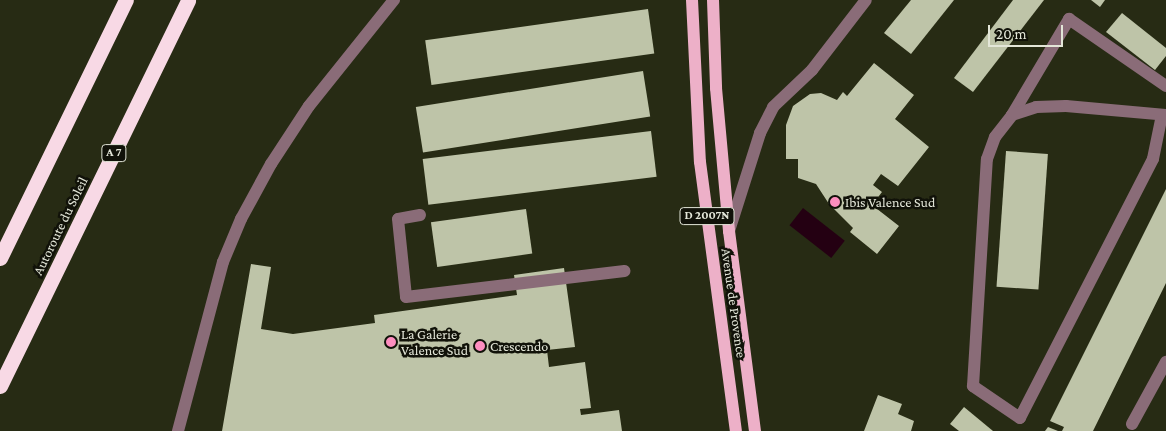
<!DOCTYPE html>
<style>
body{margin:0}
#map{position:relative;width:1166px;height:431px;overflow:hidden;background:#272b14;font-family:"Crimson Pro",serif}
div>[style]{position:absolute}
.water>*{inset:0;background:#240012;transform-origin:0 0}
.building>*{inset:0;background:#bec4a8;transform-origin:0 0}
.minor>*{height:12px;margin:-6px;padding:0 6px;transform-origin:6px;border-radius:6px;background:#8a6c78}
.major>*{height:12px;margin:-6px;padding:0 6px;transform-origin:6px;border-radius:6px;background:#edb0c8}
.highway>*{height:15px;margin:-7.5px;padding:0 7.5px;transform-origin:7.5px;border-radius:7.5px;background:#f8d9e5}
.dots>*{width:14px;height:14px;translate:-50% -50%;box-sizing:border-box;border:2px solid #111209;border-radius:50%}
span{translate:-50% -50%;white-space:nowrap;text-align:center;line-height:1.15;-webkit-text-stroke:5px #111209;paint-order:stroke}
.shield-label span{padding:1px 4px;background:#111209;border:1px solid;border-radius:4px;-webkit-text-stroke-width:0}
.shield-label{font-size:12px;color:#e3e6d8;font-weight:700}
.poi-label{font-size:14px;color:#e3e6d8}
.left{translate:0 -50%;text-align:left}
.street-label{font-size:14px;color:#e3e6d8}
.scale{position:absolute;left:988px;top:25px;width:75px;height:22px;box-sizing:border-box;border:2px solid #e3e6d8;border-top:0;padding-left:6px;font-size:15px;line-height:18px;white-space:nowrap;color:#e3e6d8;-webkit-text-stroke:4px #111209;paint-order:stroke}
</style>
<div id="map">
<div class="water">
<div style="left:803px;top:208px;width:53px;height:22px;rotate:38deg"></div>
</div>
<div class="building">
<div style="clip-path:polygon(911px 0,954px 0,911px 54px,884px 33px)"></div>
<div style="clip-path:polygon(1013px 0,1044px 0,973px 92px,954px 78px)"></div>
<div style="clip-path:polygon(1091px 0,1105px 0,1100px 7px)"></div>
<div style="left:648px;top:9px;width:45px;height:225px;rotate:82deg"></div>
<div style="clip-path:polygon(1122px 13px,1166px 48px,1166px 56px,1155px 70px,1106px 32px)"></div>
<div style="clip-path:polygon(874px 63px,914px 95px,895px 119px,929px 147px,898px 186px,881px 174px,873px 185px,882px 192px,872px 205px,899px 226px,877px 254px,850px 232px,853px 228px,829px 204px,816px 184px,798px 178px,798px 159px,786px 159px,786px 125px,793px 106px,810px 94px,821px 93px,837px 100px,843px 92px,847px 96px)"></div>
<div style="left:643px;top:71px;width:46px;height:230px;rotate:81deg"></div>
<div style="left:651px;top:131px;width:46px;height:230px;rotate:83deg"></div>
<div style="left:1006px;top:151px;width:42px;height:136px;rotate:4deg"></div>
<div style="clip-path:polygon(1166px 189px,1166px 283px,1093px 431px,1062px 431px,1064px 427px,1050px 421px)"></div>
<div style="left:526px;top:209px;width:45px;height:96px;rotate:82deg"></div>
<div style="clip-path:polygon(251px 264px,271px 267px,261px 329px,293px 334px,375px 323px,374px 315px,517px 295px,514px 275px,564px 268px,575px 347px,547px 350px,549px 367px,585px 362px,591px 408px,580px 409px,581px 415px,619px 410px,622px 431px,222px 431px)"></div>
<div style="clip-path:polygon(878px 395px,902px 404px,898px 414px,914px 421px,911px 431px,864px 431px)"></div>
<div style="clip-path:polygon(964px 407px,993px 431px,959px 431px,950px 424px)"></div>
<div style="clip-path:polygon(1048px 427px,1058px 431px,1045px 431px)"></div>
</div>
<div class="minor">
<div style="left:1012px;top:115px;width:112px;rotate:-59.3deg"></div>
<div style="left:1069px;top:19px;width:118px;rotate:34.6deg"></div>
<div style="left:1162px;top:115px;width:45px;rotate:101.6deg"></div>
<div style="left:1153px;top:159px;width:291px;rotate:117.2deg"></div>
<div style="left:1020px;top:418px;width:57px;rotate:-145.8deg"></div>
<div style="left:973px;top:386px;width:227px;rotate:-86.5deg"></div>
<div style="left:987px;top:159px;width:23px;rotate:-70deg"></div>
<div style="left:995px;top:137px;width:28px;rotate:-52deg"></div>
<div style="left:1012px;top:115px;width:25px;rotate:-18deg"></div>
<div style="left:1036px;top:107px;width:30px;rotate:-2deg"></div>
<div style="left:1066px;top:106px;width:100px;rotate:5.1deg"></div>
<div style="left:420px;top:215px;width:22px;rotate:170deg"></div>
<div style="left:398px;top:219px;width:78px;rotate:84.1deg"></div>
<div style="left:406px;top:297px;width:220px;rotate:-6.8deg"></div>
<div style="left:729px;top:231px;width:103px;rotate:-72.4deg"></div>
<div style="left:760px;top:133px;width:29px;rotate:-63deg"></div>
<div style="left:773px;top:107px;width:54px;rotate:-43.5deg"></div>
<div style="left:812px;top:70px;width:88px;rotate:-52.4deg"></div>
<div style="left:1132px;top:424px;width:71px;rotate:-61.3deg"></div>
<div style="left:178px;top:431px;width:175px;rotate:-75.1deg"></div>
<div style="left:223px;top:262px;width:47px;rotate:-67.3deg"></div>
<div style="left:241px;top:219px;width:63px;rotate:-61.4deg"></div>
<div style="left:271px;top:164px;width:69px;rotate:-56.8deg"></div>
<div style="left:309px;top:106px;width:136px;rotate:-51.3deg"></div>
</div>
<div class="major">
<div style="left:692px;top:0;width:162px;rotate:87.2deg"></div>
<div style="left:700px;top:162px;width:271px;rotate:82.4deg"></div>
<div style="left:713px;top:0;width:88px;rotate:88deg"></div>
<div style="left:716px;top:88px;width:144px;rotate:84.8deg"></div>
<div style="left:729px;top:231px;width:202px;rotate:82.6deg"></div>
</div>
<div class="highway">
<div style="left:0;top:258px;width:287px;rotate:-64deg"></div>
<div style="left:0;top:386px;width:429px;rotate:-64deg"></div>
</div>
<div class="dots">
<div style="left:835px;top:202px;background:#fd8ebf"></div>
<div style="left:391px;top:342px;background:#fd8ebf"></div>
<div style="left:480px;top:346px;background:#fd8ebf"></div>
</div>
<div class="shield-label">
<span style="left:114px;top:153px">A 7</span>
<span style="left:707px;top:216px">D 2007N</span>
</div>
<div class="poi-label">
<span class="left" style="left:845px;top:202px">Ibis Valence Sud</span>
<span class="left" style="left:401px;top:342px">La Galerie<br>Valence Sud</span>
<span class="left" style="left:490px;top:346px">Crescendo</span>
</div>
<div class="street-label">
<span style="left:60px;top:226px;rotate:-64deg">Autoroute du Soleil</span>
<span style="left:734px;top:303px;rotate:82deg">Avenue de Provence</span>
</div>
<div class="scale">20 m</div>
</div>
